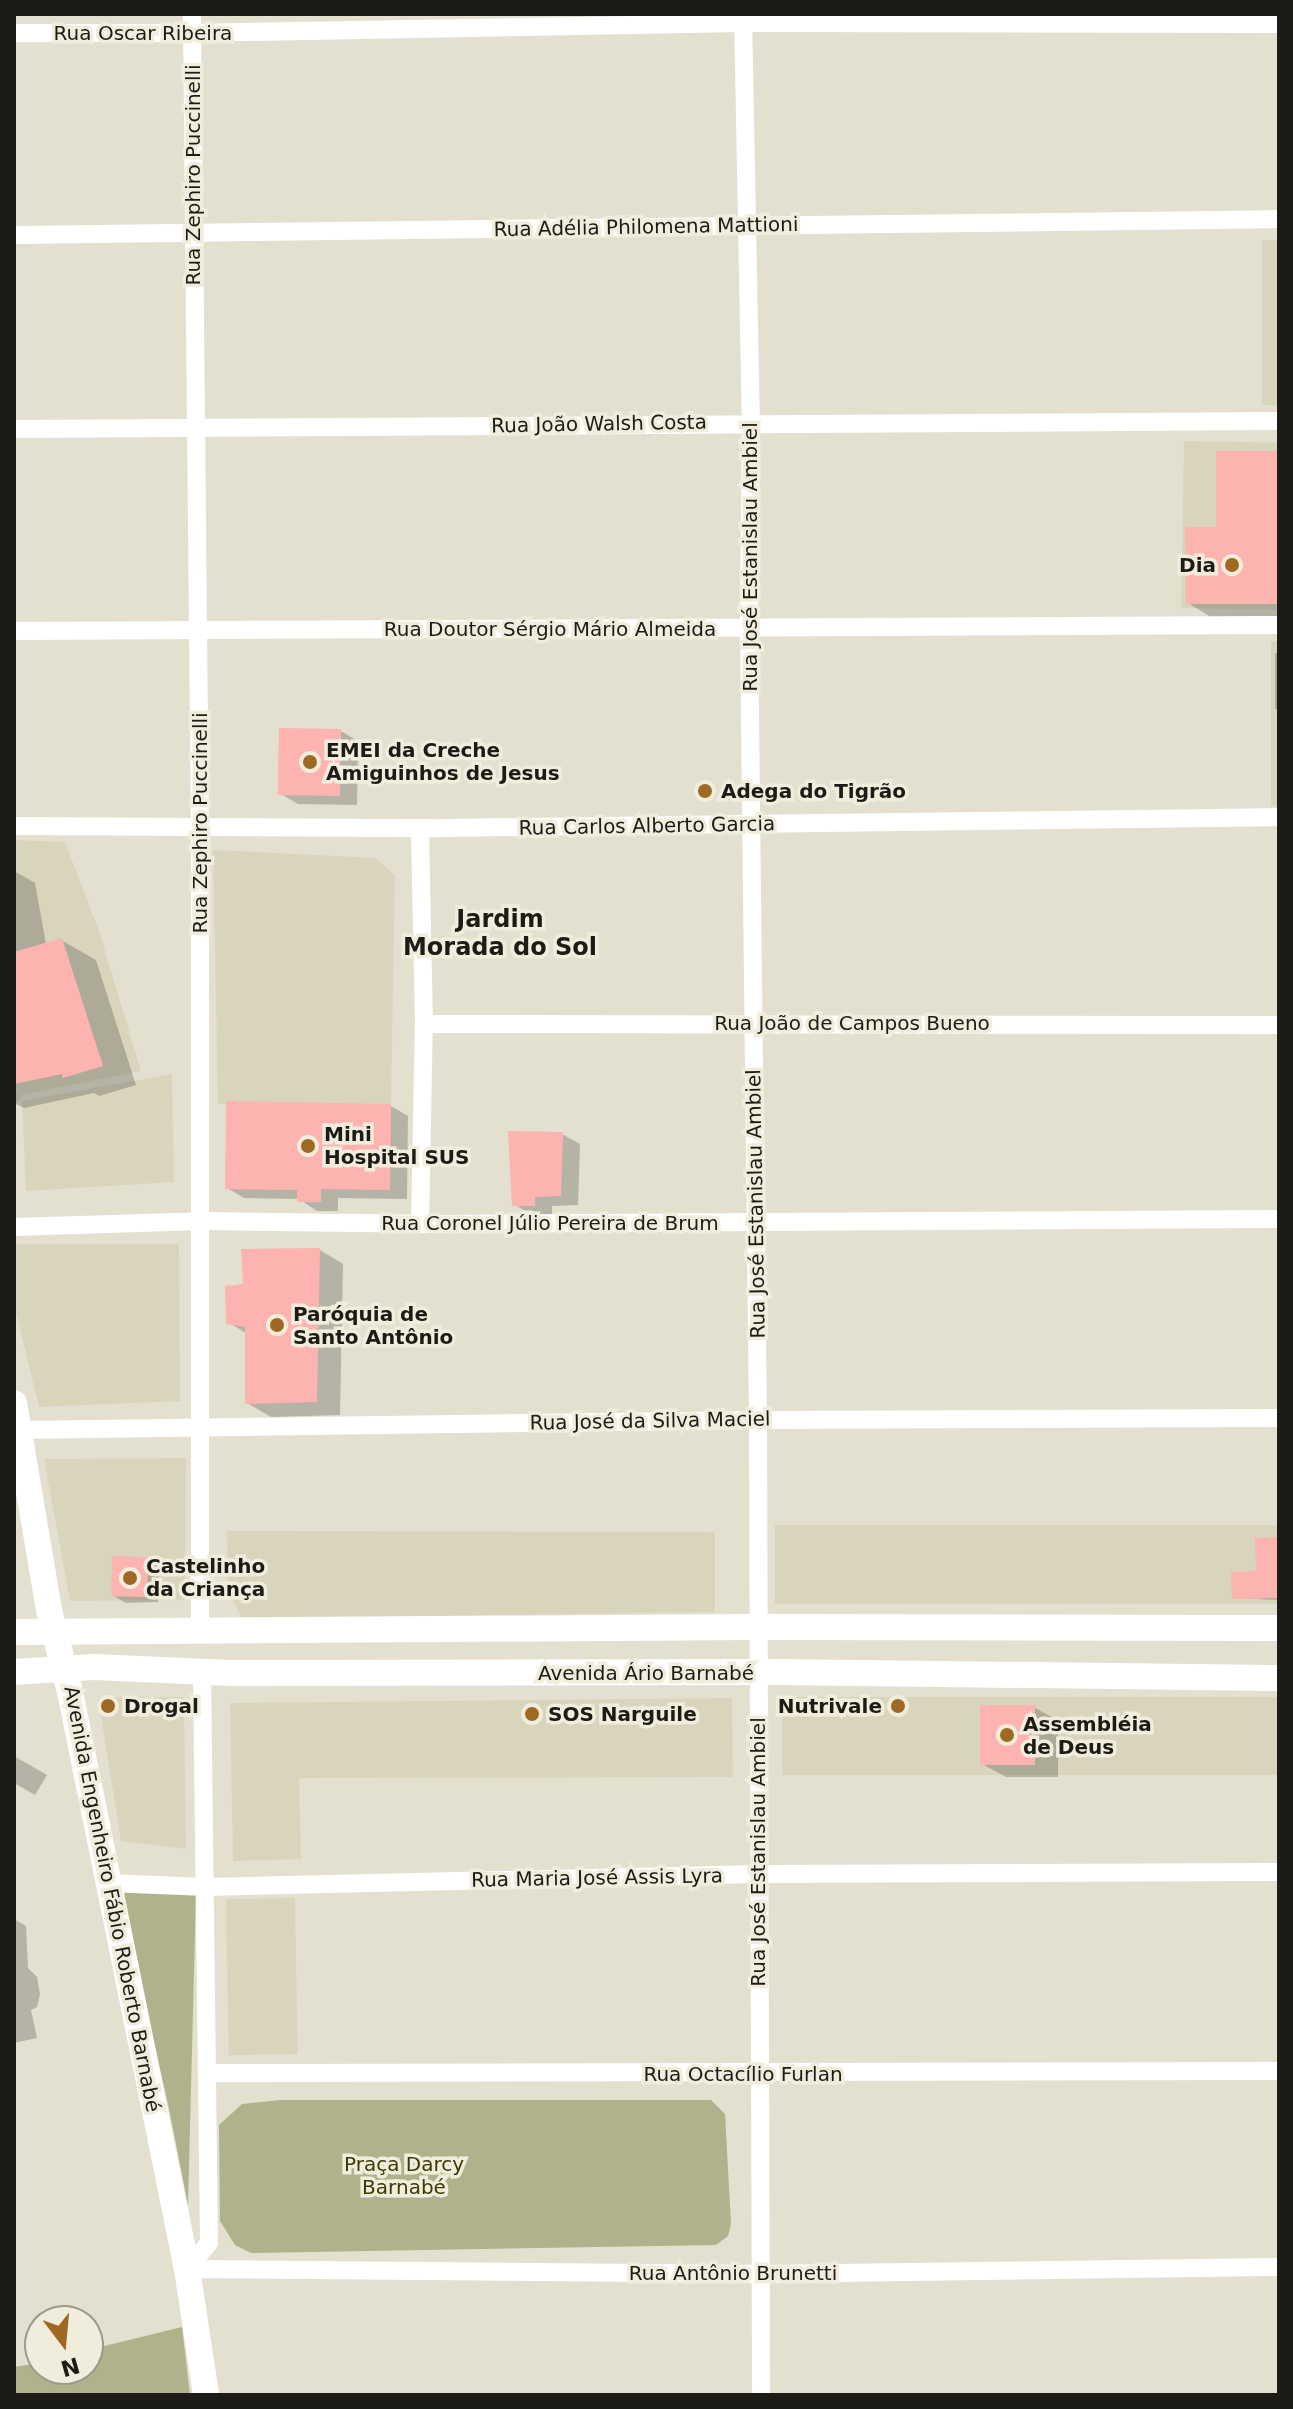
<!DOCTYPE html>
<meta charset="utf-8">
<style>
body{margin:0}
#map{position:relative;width:1293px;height:2409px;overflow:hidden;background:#e3e0d0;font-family:"DejaVu Sans",sans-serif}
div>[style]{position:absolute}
.built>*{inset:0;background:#d9d5bd;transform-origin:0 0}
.green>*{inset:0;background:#afb28b}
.shadow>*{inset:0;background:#0003;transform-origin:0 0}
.building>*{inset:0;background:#fdb3b0;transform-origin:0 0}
.street>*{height:18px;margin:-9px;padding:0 9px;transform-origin:9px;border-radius:9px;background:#fff}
.primary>*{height:26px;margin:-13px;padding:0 13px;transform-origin:13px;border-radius:13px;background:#fff}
.dots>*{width:22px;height:22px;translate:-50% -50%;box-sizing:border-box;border:4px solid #f1eddd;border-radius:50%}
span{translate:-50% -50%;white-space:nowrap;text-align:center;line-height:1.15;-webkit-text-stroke:7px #f1eddd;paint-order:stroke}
.street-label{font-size:20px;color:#1c1b15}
.poi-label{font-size:20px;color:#1c1b15;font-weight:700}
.right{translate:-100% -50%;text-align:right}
.left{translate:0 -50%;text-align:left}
.park-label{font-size:20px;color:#3a3a05}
.quarter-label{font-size:24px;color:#1c1b15;font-weight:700}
.frame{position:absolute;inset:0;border:16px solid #1c1b15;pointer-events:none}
.north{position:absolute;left:24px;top:2305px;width:80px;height:80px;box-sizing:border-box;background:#f1eddd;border:2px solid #9c998d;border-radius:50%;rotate:164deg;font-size:22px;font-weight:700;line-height:32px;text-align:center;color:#1c1b15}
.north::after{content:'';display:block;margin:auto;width:28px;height:36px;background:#9f6923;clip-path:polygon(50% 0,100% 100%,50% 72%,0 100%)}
</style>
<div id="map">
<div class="built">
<div style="left:1262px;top:240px;width:17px;height:165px"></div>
<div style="left:1184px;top:441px;width:95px;height:167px;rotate:1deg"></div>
<div style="left:1271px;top:641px;width:8px;height:165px"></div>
<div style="clip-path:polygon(14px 840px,65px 842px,99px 931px,141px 1071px,23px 1094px,14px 1106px)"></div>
<div style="clip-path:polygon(213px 850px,375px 858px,395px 875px,391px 1104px,218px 1104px)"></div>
<div style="clip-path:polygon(172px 1074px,174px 1182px,26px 1191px,22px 1101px)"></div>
<div style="clip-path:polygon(14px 1244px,179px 1244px,180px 1401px,39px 1407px,14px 1304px)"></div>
<div style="clip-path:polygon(186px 1458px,185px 1600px,70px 1601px,44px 1459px)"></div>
<div style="left:1279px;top:1525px;width:79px;height:504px;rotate:90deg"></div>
<div style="clip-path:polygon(227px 1531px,715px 1532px,715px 1612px,242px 1619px,228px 1589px)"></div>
<div style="clip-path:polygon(184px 1697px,186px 1849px,121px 1841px,98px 1698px)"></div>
<div style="left:1279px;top:1697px;width:78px;height:497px;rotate:90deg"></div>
<div style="clip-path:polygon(732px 1698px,733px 1777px,299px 1778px,301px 1859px,233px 1861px,230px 1703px)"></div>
<div style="left:295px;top:1898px;width:156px;height:69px;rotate:89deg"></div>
</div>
<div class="green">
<div style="clip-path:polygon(120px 1892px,196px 1893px,188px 2205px,168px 2104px)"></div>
<div style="clip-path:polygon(281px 2100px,711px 2100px,725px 2114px,731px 2224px,728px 2236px,716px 2245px,251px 2253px,235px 2245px,220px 2221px,219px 2125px,242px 2104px)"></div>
<div style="clip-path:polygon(182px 2327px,190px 2395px,14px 2395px,14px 2367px,40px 2363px,40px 2369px,88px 2369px,88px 2350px)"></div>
</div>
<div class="shadow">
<div style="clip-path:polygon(1279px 453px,1279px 616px,1211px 617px,1188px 603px,1218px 529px)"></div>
<div style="left:1275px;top:653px;width:4px;height:56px"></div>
<div style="clip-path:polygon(341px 731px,358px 741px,357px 805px,298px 804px,281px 794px)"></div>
<div style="clip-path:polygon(14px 871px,35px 883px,46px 944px,61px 940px,96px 960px,136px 1085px,99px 1096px,94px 1093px,24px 1108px,14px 1103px)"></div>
<div style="clip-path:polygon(391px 1106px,408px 1116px,407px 1199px,338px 1198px,338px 1211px,317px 1211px,299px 1199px,244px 1198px,227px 1188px)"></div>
<div style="clip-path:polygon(562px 1134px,580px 1144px,578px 1205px,552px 1206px,552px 1214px,531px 1215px,514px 1204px)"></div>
<div style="clip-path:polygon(320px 1250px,343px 1264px,340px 1415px,271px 1417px,247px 1403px,247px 1334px,228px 1322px,245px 1285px)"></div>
<div style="clip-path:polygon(1279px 1539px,1279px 1600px,1234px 1598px,1258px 1573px)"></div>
<div style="clip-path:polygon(148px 1559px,159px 1566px,158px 1602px,126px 1603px,114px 1596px,114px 1561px)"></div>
<div style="clip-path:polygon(1034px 1707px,1058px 1721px,1058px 1777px,1006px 1777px,982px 1764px)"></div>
<div style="clip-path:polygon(14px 1756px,47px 1775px,35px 1795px,14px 1783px)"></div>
<div style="clip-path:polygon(14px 1919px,26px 1926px,28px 1968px,37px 1977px,40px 1994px,37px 2007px,31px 2010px,37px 2038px,14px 2043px)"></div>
</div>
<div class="building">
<div style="clip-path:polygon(1216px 451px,1279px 451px,1279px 604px,1186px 604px,1185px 527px,1216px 527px)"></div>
<div style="left:279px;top:728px;width:62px;height:67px;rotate:1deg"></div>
<div style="clip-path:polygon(62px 938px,103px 1066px,63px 1078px,62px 1074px,14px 1084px,14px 952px)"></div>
<div style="clip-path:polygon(226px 1101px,391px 1104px,390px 1190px,321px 1189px,321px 1202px,297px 1202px,297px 1190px,225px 1189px)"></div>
<div style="clip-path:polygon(508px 1131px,563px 1132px,561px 1196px,535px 1197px,535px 1206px,512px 1206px)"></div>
<div style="clip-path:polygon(320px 1248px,317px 1402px,245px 1404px,245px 1327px,226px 1324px,225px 1286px,243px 1284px,241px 1249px)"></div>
<div style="clip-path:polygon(1279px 1537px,1279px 1598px,1232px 1599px,1231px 1572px,1256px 1571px,1255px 1538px)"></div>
<div style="left:148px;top:1557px;width:40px;height:36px;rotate:91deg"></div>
<div style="left:1035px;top:1705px;width:60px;height:55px;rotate:90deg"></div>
</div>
<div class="street">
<div style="left:192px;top:14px;width:813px;rotate:89.44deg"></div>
<div style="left:200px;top:827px;width:806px;rotate:90deg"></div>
<div style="left:743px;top:14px;width:409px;rotate:88.9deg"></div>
<div style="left:751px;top:423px;width:206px;rotate:90.6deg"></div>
<div style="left:749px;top:629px;width:791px;rotate:89.35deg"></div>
<div style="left:758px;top:1420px;width:975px;rotate:89.82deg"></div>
<div style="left:14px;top:33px;width:178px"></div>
<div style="left:192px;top:33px;width:551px;rotate:-1.04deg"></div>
<div style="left:743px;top:23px;width:536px;rotate:0.11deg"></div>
<div style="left:14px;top:235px;width:1265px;rotate:-0.72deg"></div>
<div style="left:14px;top:429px;width:1265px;rotate:-0.36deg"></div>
<div style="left:14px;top:631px;width:1265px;rotate:-0.27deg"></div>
<div style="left:14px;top:826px;width:429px;rotate:0.3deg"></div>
<div style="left:443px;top:828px;width:836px;rotate:-0.75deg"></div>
<div style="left:424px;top:1024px;width:855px;rotate:0.07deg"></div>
<div style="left:420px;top:1224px;width:200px;rotate:-88.9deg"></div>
<div style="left:424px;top:1024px;width:196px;rotate:-91.2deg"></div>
<div style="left:14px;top:1227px;width:187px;rotate:-1.8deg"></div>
<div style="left:201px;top:1221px;width:241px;rotate:0.7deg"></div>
<div style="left:442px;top:1224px;width:837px;rotate:-0.34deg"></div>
<div style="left:20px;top:1430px;width:738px;rotate:-0.78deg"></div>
<div style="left:758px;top:1420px;width:521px;rotate:-0.22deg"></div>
<div style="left:108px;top:1883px;width:98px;rotate:2.3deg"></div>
<div style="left:206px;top:1887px;width:553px;rotate:-1.35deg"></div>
<div style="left:759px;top:1874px;width:520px;rotate:-0.22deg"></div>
<div style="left:208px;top:2073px;width:1071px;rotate:-0.11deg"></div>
<div style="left:187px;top:2269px;width:573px;rotate:0.5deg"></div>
<div style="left:760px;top:2274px;width:519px;rotate:-0.77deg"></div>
<div style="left:187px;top:2269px;width:34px;rotate:-50deg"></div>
<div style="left:209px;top:2243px;width:571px;rotate:-90.7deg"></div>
</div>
<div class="primary">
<div style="left:14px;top:1403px;width:210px;rotate:80.4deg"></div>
<div style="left:49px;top:1610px;width:85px;rotate:75.6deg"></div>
<div style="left:70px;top:1692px;width:589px;rotate:78.54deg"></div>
<div style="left:187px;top:2269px;width:127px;rotate:81.4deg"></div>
<div style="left:14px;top:1632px;width:742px;rotate:-0.39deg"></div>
<div style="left:756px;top:1627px;width:523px;rotate:0.11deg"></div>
<div style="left:14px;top:1672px;width:80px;rotate:-3.6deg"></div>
<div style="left:94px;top:1667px;width:137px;rotate:2.5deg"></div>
<div style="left:231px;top:1673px;width:548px;rotate:-0.1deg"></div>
<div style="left:779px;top:1672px;width:500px;rotate:0.69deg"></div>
</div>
<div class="dots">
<div style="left:1232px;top:565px;background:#9f6923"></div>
<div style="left:310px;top:762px;background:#9f6923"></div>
<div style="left:705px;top:791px;background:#9f6923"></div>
<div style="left:308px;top:1146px;background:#9f6923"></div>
<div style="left:277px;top:1325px;background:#9f6923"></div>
<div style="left:130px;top:1578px;background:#9f6923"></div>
<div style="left:108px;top:1706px;background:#9f6923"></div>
<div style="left:898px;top:1706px;background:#9f6923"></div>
<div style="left:532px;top:1714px;background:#9f6923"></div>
<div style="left:1007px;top:1735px;background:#9f6923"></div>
</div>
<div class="street-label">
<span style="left:143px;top:33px">Rua Oscar Ribeira</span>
<span style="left:193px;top:175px;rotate:-90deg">Rua Zephiro Puccinelli</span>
<span style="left:646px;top:227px;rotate:-1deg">Rua Adélia Philomena Mattioni</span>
<span style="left:599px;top:424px;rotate:-1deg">Rua João Walsh Costa</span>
<span style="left:750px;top:557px;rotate:-90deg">Rua José Estanislau Ambiel</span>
<span style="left:550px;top:629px">Rua Doutor Sérgio Mário Almeida</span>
<span style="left:200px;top:823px;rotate:-90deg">Rua Zephiro Puccinelli</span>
<span style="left:647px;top:826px;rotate:-1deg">Rua Carlos Alberto Garcia</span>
<span style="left:852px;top:1023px">Rua João de Campos Bueno</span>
<span style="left:756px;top:1204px;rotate:-91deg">Rua José Estanislau Ambiel</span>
<span style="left:550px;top:1223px">Rua Coronel Júlio Pereira de Brum</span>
<span style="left:650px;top:1421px;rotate:-1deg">Rua José da Silva Maciel</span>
<span style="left:646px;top:1673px">Avenida Ário Barnabé</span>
<span style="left:758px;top:1852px;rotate:-90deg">Rua José Estanislau Ambiel</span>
<span style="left:597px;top:1878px;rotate:-1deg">Rua Maria José Assis Lyra</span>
<span style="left:112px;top:1899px;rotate:79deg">Avenida Engenheiro Fábio Roberto Barnabé</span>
<span style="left:743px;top:2074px">Rua Octacílio Furlan</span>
<span style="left:733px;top:2273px">Rua Antônio Brunetti</span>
</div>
<div class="poi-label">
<span class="right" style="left:1216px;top:565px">Dia</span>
<span class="left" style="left:326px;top:762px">EMEI da Creche<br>Amiguinhos de Jesus</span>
<span class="left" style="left:721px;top:791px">Adega do Tigrão</span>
<span class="left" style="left:324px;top:1146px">Mini<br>Hospital SUS</span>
<span class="left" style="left:293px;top:1326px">Paróquia de<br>Santo Antônio</span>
<span class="left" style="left:146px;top:1578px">Castelinho<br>da Criança</span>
<span class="left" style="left:124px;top:1706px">Drogal</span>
<span class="right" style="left:882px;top:1706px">Nutrivale</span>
<span class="left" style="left:548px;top:1714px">SOS Narguile</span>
<span class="left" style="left:1023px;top:1736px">Assembléia<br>de Deus</span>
</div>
<div class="park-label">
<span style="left:404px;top:2176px">Praça Darcy<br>Barnabé</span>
</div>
<div class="quarter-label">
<span style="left:500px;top:934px">Jardim<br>Morada do Sol</span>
</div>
<div class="frame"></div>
<div class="north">N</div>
</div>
